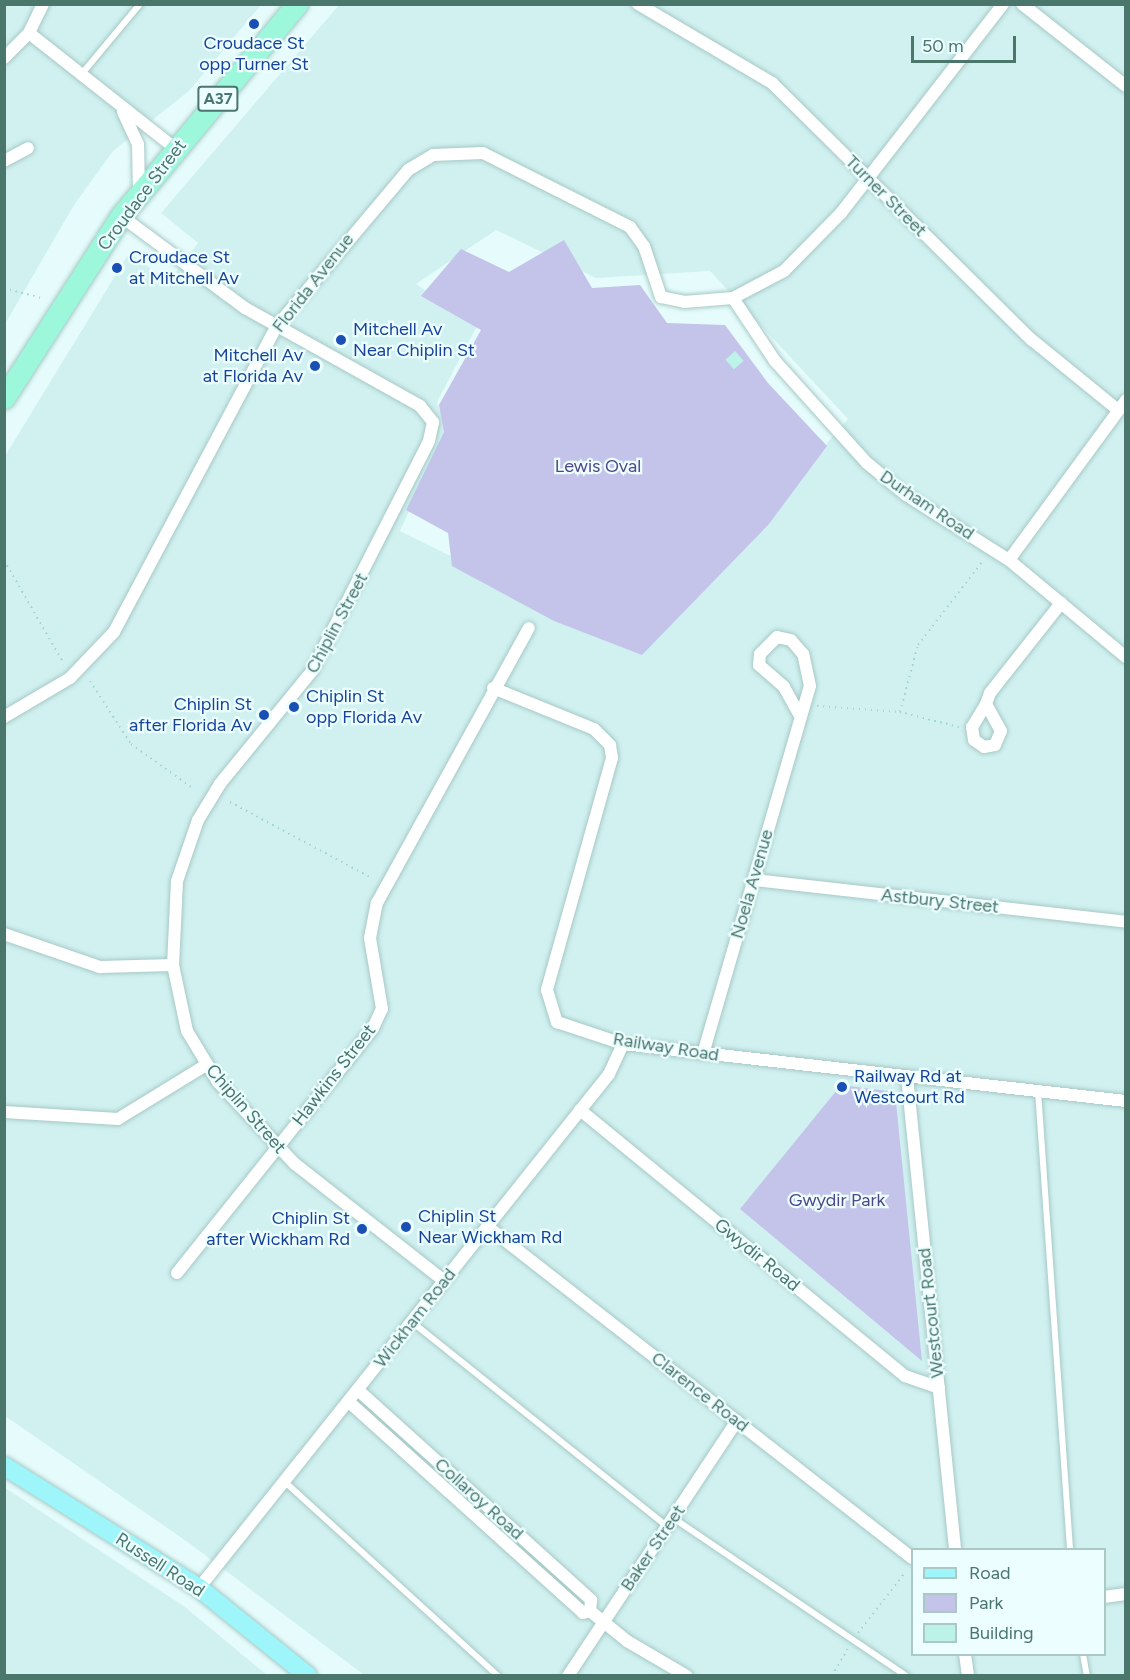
<!DOCTYPE html>
<style>
body{margin:0}
#map{position:relative;width:1130px;height:1680px;overflow:hidden;background:#e6fcfc;font-family:Figtree,sans-serif}
div>[style]{position:absolute}
.residential>*{inset:0;background:#d1f1f1}
.green>*{inset:0;background:#c4c4ea}
.building>*{inset:0;background:#bdf2e9;transform-origin:0 0}
.path>*{height:2px;margin-top:-1px;transform-origin:0;background:repeating-linear-gradient(90deg,#a0d7cd 0 1.5px,transparent 0 6px)}
.roads{filter:drop-shadow(0 0 2px #a6c9c5) drop-shadow(0 0 2px #a6c9c5)}
.lane>*{height:6px;margin:-3px;padding:0 3px;transform-origin:3px;border-radius:3px;background:#fff}
.street>*{height:12px;margin:-6px;padding:0 6px;transform-origin:6px;border-radius:6px;background:#fff}
.primary>*{height:18px;margin:-9px;padding:0 9px;transform-origin:9px;border-radius:9px;background:#9ef6fb}
.highway>*{height:21px;margin:-10.5px;padding:0 10.5px;transform-origin:10.5px;border-radius:10.5px;background:#9cf7db}
.dots>*{width:16px;height:16px;translate:-50% -50%;box-sizing:border-box;border:3px solid #ecfeff;border-radius:50%}
span{translate:-50% -50%;white-space:nowrap;text-align:center;line-height:1.15;-webkit-text-stroke:4.5px #ecfeff;paint-order:stroke}
.shield-label span{padding:2px 4px;background:#ecfeff;border:2px solid;border-radius:4px;-webkit-text-stroke-width:0}
.shield-label{font-size:16px;color:#4a766c;font-weight:700}
.transit-label{font-size:18px;color:#164399}
.left{translate:0 -50%;text-align:left}
.right{translate:-100% -50%;text-align:right}
.street-label{font-size:18px;color:#4a766c}
.park-label{font-size:18px;color:#504788}
.frame{position:absolute;inset:0;border:6px solid #4a766c;pointer-events:none}
.legend{position:absolute;left:911px;top:1548px;width:195px;height:108px;box-sizing:border-box;background:#ecfeff;border:2px solid #abc8c4;margin:0;padding:8px 10px;list-style:none;font-size:18px;color:#4a766c}
.legend li{display:flex;align-items:center;gap:12px;height:30px}
.legend b{width:30px;border:2px solid #abc8c4}
.scale{position:absolute;left:911px;top:36px;width:105px;height:27px;box-sizing:border-box;border:3px solid #4a766c;border-top:0;padding-left:8px;font-size:18px;line-height:21px;white-space:nowrap;color:#4a766c;-webkit-text-stroke:4px #ecfeff;paint-order:stroke}
</style>
<div id="map">
<div class="residential">
<div style="clip-path:polygon(5px 5px,261px 5px,189px 91px,113px 151px,74px 205px,5px 324px)"></div>
<div style="clip-path:polygon(evenodd,339px 5px,1125px 5px,1125px 1675px,364px 1675px,189px 1543px,5px 1416px,5px 456px,129px 253px,169px 281px,198px 243px,161px 213px,339px 5px,496px 230px,596px 278px,710px 271px,848px 419px,644px 652px,400px 531px,447px 428px,437px 402px,477px 326px,416px 284px,496px 230px,339px 5px,912px 1550px,1104px 1550px,1104px 1654px,912px 1654px,912px 1550px)"></div>
<div style="clip-path:polygon(4px 1487px,185px 1607px,267px 1675px,5px 1675px)"></div>
</div>
<div class="green">
<div style="clip-path:polygon(564px 240px,592px 288px,640px 285px,667px 323px,725px 325px,768px 383px,827px 446px,769px 524px,642px 655px,554px 621px,452px 566px,448px 533px,406px 510px,444px 432px,439px 405px,481px 330px,421px 296px,461px 249px,509px 272px)"></div>
<div style="clip-path:polygon(841px 1085px,895px 1092px,922px 1361px,740px 1209px)"></div>
</div>
<div class="building">
<div style="left:735px;top:351px;width:13px;height:13px;rotate:48deg"></div>
</div>
<div class="path">
<div style="left:4px;top:288px;width:39px;rotate:15deg"></div>
<div style="left:4px;top:560px;width:120px;rotate:60deg"></div>
<div style="left:90px;top:681px;width:75px;rotate:56.9deg"></div>
<div style="left:131px;top:744px;width:77px;rotate:35.5deg"></div>
<div style="left:817px;top:706px;width:83px;rotate:4.1deg"></div>
<div style="left:959px;top:727px;width:61px;rotate:-165.7deg"></div>
<div style="left:900px;top:712px;width:69px;rotate:-75deg"></div>
<div style="left:918px;top:645px;width:106px;rotate:-52.3deg"></div>
<div style="left:230px;top:802px;width:161px;rotate:28.2deg"></div>
<div style="left:858px;top:1633px;width:75px;rotate:-52.1deg"></div>
<div style="left:832px;top:1676px;width:32px;rotate:-60deg"></div>
</div>
<div class="roads">
<div class="lane">
<div style="left:80px;top:76px;width:94px;rotate:-50.2deg"></div>
<div style="left:1038px;top:1091px;width:460px;rotate:86deg"></div>
<div style="left:412px;top:1322px;width:327px;rotate:38.7deg"></div>
<div style="left:285px;top:1482px;width:288px;rotate:42.3deg"></div>
<div style="left:673px;top:1518px;width:282px;rotate:34.1deg"></div>
<div style="left:1083px;top:1654px;width:22px;rotate:80deg"></div>
</div>
<div class="street">
<div style="left:43px;top:4px;width:32px;rotate:116deg"></div>
<div style="left:29px;top:33px;width:187px;rotate:38.3deg"></div>
<div style="left:638px;top:4px;width:156px;rotate:30.5deg"></div>
<div style="left:772px;top:83px;width:366px;rotate:44.7deg"></div>
<div style="left:1032px;top:340px;width:111px;rotate:39.1deg"></div>
<div style="left:1022px;top:4px;width:132px;rotate:38.3deg"></div>
<div style="left:4px;top:58px;width:35px;rotate:-45deg"></div>
<div style="left:123px;top:112px;width:35px;rotate:65deg"></div>
<div style="left:138px;top:144px;width:49px;rotate:88.8deg"></div>
<div style="left:4px;top:161px;width:27px;rotate:-28deg"></div>
<div style="left:121px;top:216px;width:154px;rotate:36.6deg"></div>
<div style="left:245px;top:308px;width:201px;rotate:29.2deg"></div>
<div style="left:420px;top:406px;width:21px;rotate:51deg"></div>
<div style="left:433px;top:422px;width:19px;rotate:102deg"></div>
<div style="left:429px;top:441px;width:258px;rotate:117deg"></div>
<div style="left:312px;top:671px;width:146px;rotate:129.2deg"></div>
<div style="left:220px;top:784px;width:42px;rotate:121.4deg"></div>
<div style="left:198px;top:820px;width:65px;rotate:109deg"></div>
<div style="left:177px;top:881px;width:84px;rotate:92.7deg"></div>
<div style="left:173px;top:965px;width:67px;rotate:78deg"></div>
<div style="left:187px;top:1031px;width:60px;rotate:58.7deg"></div>
<div style="left:218px;top:1082px;width:112px;rotate:46.8deg"></div>
<div style="left:295px;top:1164px;width:189px;rotate:38.1deg"></div>
<div style="left:733px;top:298px;width:76px;rotate:56.3deg"></div>
<div style="left:775px;top:361px;width:137px;rotate:48deg"></div>
<div style="left:867px;top:463px;width:50px;rotate:39.4deg"></div>
<div style="left:906px;top:495px;width:122px;rotate:32.3deg"></div>
<div style="left:1009px;top:560px;width:152px;rotate:39.7deg"></div>
<div style="left:1009px;top:560px;width:198px;rotate:-53.8deg"></div>
<div style="left:493px;top:688px;width:109px;rotate:22.1deg"></div>
<div style="left:594px;top:729px;width:23px;rotate:45deg"></div>
<div style="left:610px;top:745px;width:13px;rotate:81deg"></div>
<div style="left:612px;top:758px;width:241px;rotate:105.7deg"></div>
<div style="left:547px;top:990px;width:34px;rotate:73deg"></div>
<div style="left:557px;top:1022px;width:70px;rotate:18.4deg"></div>
<div style="left:623px;top:1044px;width:506px;rotate:6.47deg"></div>
<div style="left:986px;top:704px;width:27px;rotate:121deg"></div>
<div style="left:972px;top:727px;width:13px;rotate:81deg"></div>
<div style="left:974px;top:740px;width:12px;rotate:35deg"></div>
<div style="left:984px;top:747px;width:11px;rotate:-10deg"></div>
<div style="left:995px;top:745px;width:15px;rotate:-67deg"></div>
<div style="left:1001px;top:731px;width:31px;rotate:-119deg"></div>
<div style="left:986px;top:704px;width:12px;rotate:-70deg"></div>
<div style="left:990px;top:693px;width:115px;rotate:-51.7deg"></div>
<div style="left:4px;top:717px;width:77px;rotate:-30.6deg"></div>
<div style="left:70px;top:678px;width:64px;rotate:-46.3deg"></div>
<div style="left:114px;top:632px;width:345px;rotate:-62deg"></div>
<div style="left:276px;top:327px;width:205px;rotate:-49.9deg"></div>
<div style="left:408px;top:170px;width:29px;rotate:-31deg"></div>
<div style="left:433px;top:155px;width:50px;rotate:-2.3deg"></div>
<div style="left:483px;top:153px;width:165px;rotate:26.7deg"></div>
<div style="left:630px;top:227px;width:24px;rotate:54deg"></div>
<div style="left:644px;top:246px;width:54px;rotate:71.6deg"></div>
<div style="left:661px;top:297px;width:24px;rotate:12deg"></div>
<div style="left:684px;top:302px;width:49px;rotate:-4.7deg"></div>
<div style="left:733px;top:298px;width:58px;rotate:-27.9deg"></div>
<div style="left:784px;top:271px;width:81px;rotate:-45.5deg"></div>
<div style="left:841px;top:213px;width:264px;rotate:-52.2deg"></div>
<div style="left:754px;top:880px;width:374px;rotate:6.4deg"></div>
<div style="left:4px;top:934px;width:102px;rotate:19deg"></div>
<div style="left:100px;top:967px;width:73px;rotate:-1.6deg"></div>
<div style="left:703px;top:1054px;width:383px;rotate:-73.8deg"></div>
<div style="left:810px;top:686px;width:33px;rotate:-102deg"></div>
<div style="left:803px;top:654px;width:18px;rotate:-131deg"></div>
<div style="left:791px;top:640px;width:14px;rotate:-168deg"></div>
<div style="left:777px;top:637px;width:24px;rotate:135deg"></div>
<div style="left:760px;top:654px;width:11px;rotate:95deg"></div>
<div style="left:759px;top:665px;width:33px;rotate:41deg"></div>
<div style="left:784px;top:687px;width:31px;rotate:61deg"></div>
<div style="left:907px;top:1076px;width:476px;rotate:84.2deg"></div>
<div style="left:580px;top:1110px;width:420px;rotate:39.3deg"></div>
<div style="left:905px;top:1376px;width:36px;rotate:19deg"></div>
<div style="left:4px;top:1112px;width:114px;rotate:3.5deg"></div>
<div style="left:118px;top:1119px;width:103px;rotate:-31.5deg"></div>
<div style="left:488px;top:1227px;width:538px;rotate:37.98deg"></div>
<div style="left:177px;top:1273px;width:314px;rotate:-51.3deg"></div>
<div style="left:373px;top:1028px;width:21px;rotate:-65deg"></div>
<div style="left:382px;top:1009px;width:72px;rotate:-99.6deg"></div>
<div style="left:370px;top:938px;width:36px;rotate:-79deg"></div>
<div style="left:377px;top:903px;width:314px;rotate:-61.1deg"></div>
<div style="left:358px;top:1390px;width:314px;rotate:42deg"></div>
<div style="left:591px;top:1600px;width:11px;rotate:95deg"></div>
<div style="left:349px;top:1402px;width:315px;rotate:42deg"></div>
<div style="left:583px;top:1613px;width:7px;rotate:-16deg"></div>
<div style="left:590px;top:1611px;width:48px;rotate:39deg"></div>
<div style="left:627px;top:1641px;width:69px;rotate:30.3deg"></div>
<div style="left:199px;top:1588px;width:657px;rotate:-51.42deg"></div>
<div style="left:609px;top:1074px;width:33px;rotate:-65deg"></div>
<div style="left:1104px;top:1597px;width:22px;rotate:-8deg"></div>
<div style="left:965px;top:1654px;width:22px;rotate:82deg"></div>
<div style="left:568px;top:1676px;width:306px;rotate:-56.5deg"></div>
</div>
<div class="primary">
<div style="left:4px;top:1466px;width:230px;rotate:32deg"></div>
<div style="left:199px;top:1588px;width:140px;rotate:38.9deg"></div>
</div>
<div class="highway">
<div style="left:4px;top:398px;width:216px;rotate:-57.3deg"></div>
<div style="left:121px;top:216px;width:276px;rotate:-50.3deg"></div>
</div>
</div>
<div class="dots">
<div style="left:254px;top:24px;background:#1a4fb4"></div>
<div style="left:117px;top:268px;background:#1a4fb4"></div>
<div style="left:341px;top:340px;background:#1a4fb4"></div>
<div style="left:315px;top:366px;background:#1a4fb4"></div>
<div style="left:294px;top:707px;background:#1a4fb4"></div>
<div style="left:264px;top:715px;background:#1a4fb4"></div>
<div style="left:842px;top:1087px;background:#1a4fb4"></div>
<div style="left:406px;top:1227px;background:#1a4fb4"></div>
<div style="left:362px;top:1229px;background:#1a4fb4"></div>
</div>
<div class="shield-label">
<span style="left:218px;top:99px">A37</span>
</div>
<div class="transit-label">
<span style="left:254px;top:54px">Croudace St<br>opp Turner St</span>
<span class="left" style="left:129px;top:268px">Croudace St<br>at Mitchell Av</span>
<span class="left" style="left:353px;top:340px">Mitchell Av<br>Near Chiplin St</span>
<span class="right" style="left:303px;top:366px">Mitchell Av<br>at Florida Av</span>
<span class="left" style="left:306px;top:707px">Chiplin St<br>opp Florida Av</span>
<span class="right" style="left:252px;top:715px">Chiplin St<br>after Florida Av</span>
<span class="left" style="left:854px;top:1087px">Railway Rd at<br>Westcourt Rd</span>
<span class="left" style="left:418px;top:1227px">Chiplin St<br>Near Wickham Rd</span>
<span class="right" style="left:350px;top:1229px">Chiplin St<br>after Wickham Rd</span>
</div>
<div class="street-label">
<span style="left:142px;top:195px;rotate:-53deg">Croudace Street</span>
<span style="left:886px;top:196px;rotate:45deg">Turner Street</span>
<span style="left:313px;top:283px;rotate:-52deg">Florida Avenue</span>
<span style="left:927px;top:505px;rotate:34deg">Durham Road</span>
<span style="left:337px;top:623px;rotate:-62deg">Chiplin Street</span>
<span style="left:752px;top:884px;rotate:-74deg">Noela Avenue</span>
<span style="left:940px;top:901px;rotate:6deg">Astbury Street</span>
<span style="left:666px;top:1047px;rotate:9deg">Railway Road</span>
<span style="left:334px;top:1075px;rotate:-52deg">Hawkins Street</span>
<span style="left:246px;top:1109px;rotate:49deg">Chiplin Street</span>
<span style="left:757px;top:1255px;rotate:39deg">Gwydir Road</span>
<span style="left:931px;top:1313px;rotate:-96deg">Westcourt Road</span>
<span style="left:415px;top:1318px;rotate:-52deg">Wickham Road</span>
<span style="left:700px;top:1392px;rotate:38deg">Clarence Road</span>
<span style="left:479px;top:1499px;rotate:42deg">Collaroy Road</span>
<span style="left:653px;top:1548px;rotate:-56deg">Baker Street</span>
<span style="left:160px;top:1565px;rotate:33deg">Russell Road</span>
</div>
<div class="park-label">
<span style="left:598px;top:466px">Lewis Oval</span>
<span style="left:837px;top:1200px">Gwydir Park</span>
</div>
<div class="frame"></div>
<ul class="legend">
<li><b style="height:8px;background:#9ef6fb"></b>Road</li>
<li><b style="height:16px;background:#c4c4ea"></b>Park</li>
<li><b style="height:16px;background:#bdf2e9"></b>Building</li>
</ul>
<div class="scale">50 m</div>
</div>
